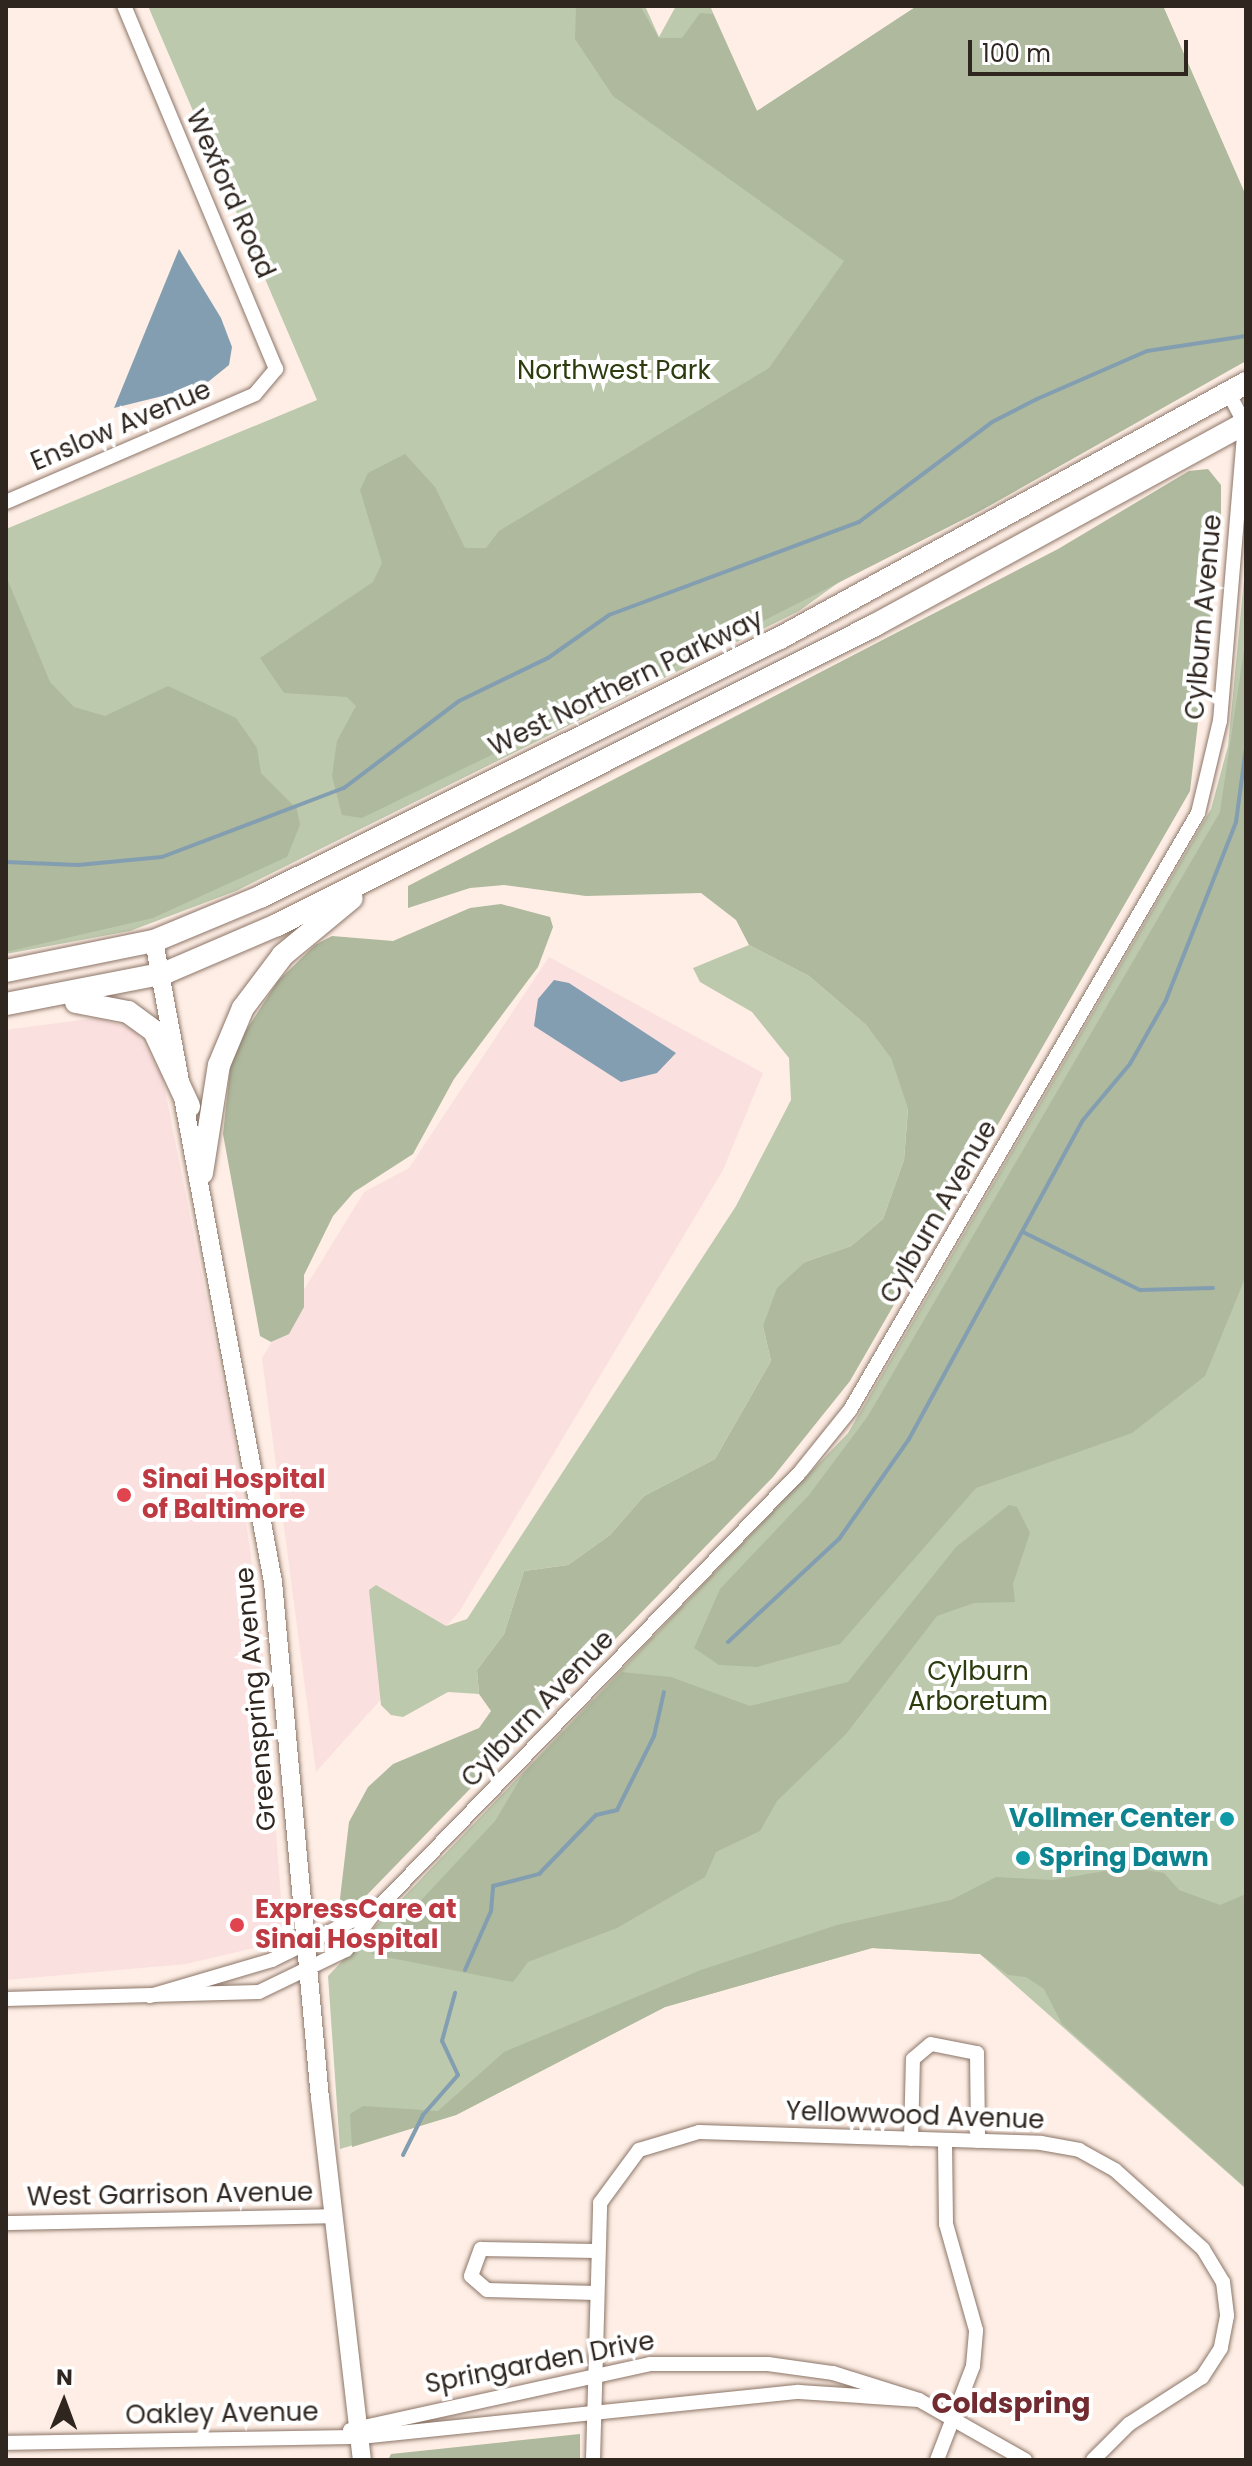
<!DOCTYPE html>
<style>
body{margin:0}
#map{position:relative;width:1252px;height:2466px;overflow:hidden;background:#feeee5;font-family:Poppins,sans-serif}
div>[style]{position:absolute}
.medical>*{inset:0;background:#fbe0e0}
.green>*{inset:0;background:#bdc9ad}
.forest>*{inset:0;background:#aeb99d}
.water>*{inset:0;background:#839eb1}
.stream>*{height:4px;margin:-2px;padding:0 2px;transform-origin:2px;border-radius:2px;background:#839eb1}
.roads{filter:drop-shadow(0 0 2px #8c7568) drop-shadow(0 0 2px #8c7568)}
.street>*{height:14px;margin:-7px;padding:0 7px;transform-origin:7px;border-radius:7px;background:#fff}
.secondary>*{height:18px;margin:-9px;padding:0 9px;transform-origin:9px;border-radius:9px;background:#fff}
.primary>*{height:22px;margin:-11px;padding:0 11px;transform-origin:11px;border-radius:11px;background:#fff}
.dots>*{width:22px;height:22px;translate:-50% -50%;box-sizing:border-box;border:4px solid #fff;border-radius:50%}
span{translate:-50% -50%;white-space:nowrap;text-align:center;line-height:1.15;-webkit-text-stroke:8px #fff;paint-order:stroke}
.street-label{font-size:26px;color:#2f2620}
.park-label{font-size:26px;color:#2d3c0e}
.health-label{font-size:26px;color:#be3a42;font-weight:700}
.left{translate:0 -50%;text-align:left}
.culture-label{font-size:26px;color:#0d838f;font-weight:700}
.right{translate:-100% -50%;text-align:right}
.neighbourhood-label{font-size:28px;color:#722b31;font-weight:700}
.frame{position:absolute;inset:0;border:8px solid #2f2620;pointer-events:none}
.north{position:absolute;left:24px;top:2362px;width:80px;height:80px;-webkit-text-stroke:6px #fff;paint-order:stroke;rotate:1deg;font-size:22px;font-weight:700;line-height:32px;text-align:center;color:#2f2620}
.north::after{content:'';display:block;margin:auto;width:28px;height:36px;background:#2f2620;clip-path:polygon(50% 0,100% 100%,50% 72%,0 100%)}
.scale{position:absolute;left:968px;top:40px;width:220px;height:36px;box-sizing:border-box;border:4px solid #2f2620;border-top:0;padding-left:10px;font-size:24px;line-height:28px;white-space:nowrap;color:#2f2620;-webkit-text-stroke:6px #fff;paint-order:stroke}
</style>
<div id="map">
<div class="medical">
<div style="clip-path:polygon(549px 957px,763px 1073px,723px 1170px,459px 1612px,316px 1772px,262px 1358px,364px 1192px,409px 1168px)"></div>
<div style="clip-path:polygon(96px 1018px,134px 1029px,162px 1075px,236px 1449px,261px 1631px,283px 1926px,267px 1945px,186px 1964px,6px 1980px,6px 1030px)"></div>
</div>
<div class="green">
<div style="clip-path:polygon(148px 6px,645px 6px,659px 37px,676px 6px,710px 6px,757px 111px,917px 6px,1163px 6px,1246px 196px,906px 534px,799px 611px,236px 891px,130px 931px,6px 954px,6px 529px,317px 400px)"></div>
<div style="clip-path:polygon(1246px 559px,1246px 2189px,980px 1954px,872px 1948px,665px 2007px,456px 2115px,340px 2149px,328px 1976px,848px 1433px,1211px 809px,1228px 746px)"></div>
<div style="clip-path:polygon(749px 945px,809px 976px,866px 1025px,891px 1057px,908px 1108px,904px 1160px,883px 1219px,851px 1246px,805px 1262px,763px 1326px,771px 1361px,715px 1459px,644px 1496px,610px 1535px,568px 1565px,524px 1571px,504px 1634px,477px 1670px,479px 1694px,448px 1692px,403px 1717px,391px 1715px,381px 1705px,369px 1590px,376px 1585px,446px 1626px,467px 1619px,736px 1206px,791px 1100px,789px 1058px,752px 1012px,700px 982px,693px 968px)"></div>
</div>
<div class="forest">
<div style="clip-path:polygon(576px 6px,640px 6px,659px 38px,682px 38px,700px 13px,713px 14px,757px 111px,917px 6px,1163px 6px,1246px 196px,1246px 361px,982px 510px,676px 665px,362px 818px,342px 815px,332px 776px,337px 741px,356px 706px,347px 697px,284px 693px,260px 658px,373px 582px,382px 563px,360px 490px,368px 473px,405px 454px,435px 487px,465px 548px,486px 548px,499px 531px,769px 368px,844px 261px,613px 96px,575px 39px)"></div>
<div style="clip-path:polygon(1208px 469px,1221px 485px,1221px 524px,1190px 791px,850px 1381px,773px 1477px,364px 1898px,339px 1907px,349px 1822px,368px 1787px,393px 1764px,479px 1728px,491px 1711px,479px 1694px,477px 1670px,504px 1634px,524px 1571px,568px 1565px,610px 1535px,644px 1496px,715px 1459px,771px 1361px,763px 1326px,777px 1288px,805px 1262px,851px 1246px,883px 1219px,904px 1160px,908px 1109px,891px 1058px,866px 1025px,809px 976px,749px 945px,736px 920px,701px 893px,586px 896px,504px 885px,470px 888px,408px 908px,408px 886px,1058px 549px,1189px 471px)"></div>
<div style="clip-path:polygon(6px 576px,50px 682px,74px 707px,105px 716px,168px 686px,236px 718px,257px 748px,261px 773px,297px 809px,300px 825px,287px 857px,153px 918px,6px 952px)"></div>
<div style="clip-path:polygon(1246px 636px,1246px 1276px,1205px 1376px,1132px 1433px,976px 1488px,840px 1644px,757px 1667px,719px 1665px,694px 1648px,720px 1589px,809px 1495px,868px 1416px,1220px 812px)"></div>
<div style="clip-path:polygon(501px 904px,550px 917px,553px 927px,538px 967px,454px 1079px,413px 1154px,354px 1192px,333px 1216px,304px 1275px,304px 1307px,289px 1334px,271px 1342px,260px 1336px,223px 1134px,232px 1052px,278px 981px,315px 945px,332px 936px,393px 941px,470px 908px)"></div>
<div style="clip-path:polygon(1009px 1505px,1017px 1507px,1030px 1533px,1013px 1584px,1015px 1602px,974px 1603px,937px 1616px,846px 1734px,777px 1801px,760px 1831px,716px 1852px,705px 1877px,617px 1928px,528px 1962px,513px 1982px,371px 1954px,495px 1821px,523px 1774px,622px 1672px,671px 1677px,750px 1706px,848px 1682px,956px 1547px)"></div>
<div style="clip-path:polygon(1128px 1867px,1164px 1873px,1179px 1890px,1220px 1905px,1246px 1894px,1246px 2188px,1062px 2024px,1044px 1989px,1026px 1977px,1008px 1975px,980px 1954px,872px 1948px,665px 2007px,456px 2115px,352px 2147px,350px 2114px,363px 2106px,438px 2111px,504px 2052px,701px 1970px,837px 1925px,951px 1900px,996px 1877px,1053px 1880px)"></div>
<div style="clip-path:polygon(580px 2434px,580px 2460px,388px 2460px,391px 2454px)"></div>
</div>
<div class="water">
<div style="clip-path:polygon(179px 249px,221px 318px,232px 347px,229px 365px,203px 386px,114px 408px)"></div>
<div style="clip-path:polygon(554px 980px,569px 983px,676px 1053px,657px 1073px,621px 1082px,534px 1026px,538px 999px)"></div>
</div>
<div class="stream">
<div style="left:6px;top:862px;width:72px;rotate:2.4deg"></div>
<div style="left:78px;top:865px;width:84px;rotate:-5.4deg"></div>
<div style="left:162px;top:857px;width:195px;rotate:-20.8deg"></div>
<div style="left:344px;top:788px;width:144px;rotate:-37.1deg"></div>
<div style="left:459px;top:701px;width:99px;rotate:-25.8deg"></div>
<div style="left:548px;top:658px;width:75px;rotate:-35.2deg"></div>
<div style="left:609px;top:615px;width:267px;rotate:-20.4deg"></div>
<div style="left:859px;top:522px;width:166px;rotate:-36.9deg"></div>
<div style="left:992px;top:422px;width:51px;rotate:-27.1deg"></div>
<div style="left:1037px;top:399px;width:120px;rotate:-23.6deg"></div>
<div style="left:1147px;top:351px;width:100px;rotate:-8.6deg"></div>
<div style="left:1023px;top:1232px;width:131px;rotate:26.4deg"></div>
<div style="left:1140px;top:1290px;width:73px;rotate:-1.6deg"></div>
<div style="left:728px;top:1642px;width:151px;rotate:-42.9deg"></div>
<div style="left:839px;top:1539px;width:122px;rotate:-55deg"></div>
<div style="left:909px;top:1439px;width:363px;rotate:-61.4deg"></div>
<div style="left:1083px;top:1120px;width:73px;rotate:-50deg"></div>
<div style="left:1130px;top:1064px;width:73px;rotate:-60.6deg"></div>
<div style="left:1166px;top:1000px;width:191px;rotate:-68.5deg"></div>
<div style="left:1236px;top:822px;width:75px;rotate:-82.3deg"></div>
<div style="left:465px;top:1970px;width:64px;rotate:-66.2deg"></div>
<div style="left:491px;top:1911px;width:25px;rotate:-85deg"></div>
<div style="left:493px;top:1886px;width:48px;rotate:-14.6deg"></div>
<div style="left:539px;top:1874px;width:82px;rotate:-46deg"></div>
<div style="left:596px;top:1815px;width:22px;rotate:-13deg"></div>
<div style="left:617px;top:1810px;width:83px;rotate:-63.4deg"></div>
<div style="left:654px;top:1736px;width:45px;rotate:-77.2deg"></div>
<div style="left:403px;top:2155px;width:45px;rotate:-63.4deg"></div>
<div style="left:423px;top:2115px;width:53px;rotate:-48.8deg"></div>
<div style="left:458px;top:2075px;width:38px;rotate:-115deg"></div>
<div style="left:442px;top:2041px;width:50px;rotate:-74.8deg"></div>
</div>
<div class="roads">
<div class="street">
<div style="left:6px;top:502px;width:271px;rotate:-23.4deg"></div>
<div style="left:255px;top:394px;width:33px;rotate:-50deg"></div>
<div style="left:276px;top:369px;width:394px;rotate:-112.7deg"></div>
<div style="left:150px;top:1996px;width:127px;rotate:-16.4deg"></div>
<div style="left:272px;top:1960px;width:118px;rotate:-26.1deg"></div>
<div style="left:378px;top:1908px;width:608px;rotate:-45.93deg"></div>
<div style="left:801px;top:1471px;width:78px;rotate:-51.2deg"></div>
<div style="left:850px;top:1410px;width:691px;rotate:-59.76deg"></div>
<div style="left:1198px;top:813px;width:95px;rotate:-76.6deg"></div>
<div style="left:1220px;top:721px;width:298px;rotate:-85.2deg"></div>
<div style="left:1245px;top:424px;width:34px;rotate:-118deg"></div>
<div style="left:6px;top:1999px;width:253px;rotate:-1.6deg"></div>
<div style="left:259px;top:1992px;width:97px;rotate:-25.8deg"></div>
<div style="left:346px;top:1950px;width:53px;rotate:-52.7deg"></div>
<div style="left:911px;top:2139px;width:80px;rotate:-88.6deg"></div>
<div style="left:913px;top:2059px;width:23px;rotate:-40deg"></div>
<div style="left:931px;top:2044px;width:47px;rotate:11.1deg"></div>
<div style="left:977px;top:2053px;width:88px;rotate:89.3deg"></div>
<div style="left:6px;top:2223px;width:329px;rotate:-1.2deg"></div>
<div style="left:596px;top:2293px;width:109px;rotate:-178.4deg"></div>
<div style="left:487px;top:2290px;width:21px;rotate:-139deg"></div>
<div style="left:471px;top:2276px;width:29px;rotate:-70deg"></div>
<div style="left:481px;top:2249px;width:115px;rotate:1deg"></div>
<div style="left:350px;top:2430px;width:307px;rotate:-12.4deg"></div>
<div style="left:650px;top:2364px;width:118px"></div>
<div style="left:768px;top:2364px;width:66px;rotate:7.9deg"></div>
<div style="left:833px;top:2373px;width:90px;rotate:17.4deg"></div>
<div style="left:919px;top:2400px;width:122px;rotate:29.5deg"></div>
<div style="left:6px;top:2443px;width:354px;rotate:-1deg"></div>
<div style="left:360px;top:2437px;width:441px;rotate:-5.9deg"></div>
<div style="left:799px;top:2392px;width:120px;rotate:3.8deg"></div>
<div style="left:593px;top:2460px;width:257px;rotate:-88.4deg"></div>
<div style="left:600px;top:2203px;width:66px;rotate:-53.7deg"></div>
<div style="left:639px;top:2150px;width:63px;rotate:-16.7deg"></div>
<div style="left:699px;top:2132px;width:342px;rotate:1.8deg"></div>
<div style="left:1041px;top:2143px;width:39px;rotate:10deg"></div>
<div style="left:1079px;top:2150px;width:41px;rotate:29.1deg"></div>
<div style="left:1115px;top:2170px;width:118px;rotate:41.9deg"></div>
<div style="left:1203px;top:2249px;width:39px;rotate:59deg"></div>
<div style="left:1223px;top:2282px;width:34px;rotate:83deg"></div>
<div style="left:1227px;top:2316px;width:33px;rotate:101deg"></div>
<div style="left:1221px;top:2348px;width:35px;rotate:123deg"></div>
<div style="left:1202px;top:2377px;width:87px;rotate:147.2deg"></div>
<div style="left:1129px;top:2424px;width:51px;rotate:135deg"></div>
<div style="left:937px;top:2460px;width:101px;rotate:-69deg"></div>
<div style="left:973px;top:2366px;width:36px;rotate:-85deg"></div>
<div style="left:976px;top:2330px;width:110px;rotate:-105.8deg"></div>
<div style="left:946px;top:2224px;width:84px;rotate:-90.7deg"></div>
</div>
<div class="secondary">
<div style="left:154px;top:941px;width:652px;rotate:79.48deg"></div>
<div style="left:273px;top:1582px;width:518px;rotate:84.8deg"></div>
<div style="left:320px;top:2098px;width:364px;rotate:83.4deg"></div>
</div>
<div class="primary">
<div style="left:6px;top:971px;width:151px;rotate:-11.5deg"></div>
<div style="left:154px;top:941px;width:117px;rotate:-22.6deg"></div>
<div style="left:262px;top:896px;width:579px;rotate:-26.48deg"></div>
<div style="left:780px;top:638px;width:531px;rotate:-28.69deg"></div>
<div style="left:76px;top:1002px;width:53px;rotate:10.9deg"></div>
<div style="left:128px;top:1012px;width:32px;rotate:36deg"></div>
<div style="left:154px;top:1031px;width:83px;rotate:65deg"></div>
<div style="left:6px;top:1004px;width:162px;rotate:-11deg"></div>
<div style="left:165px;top:973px;width:122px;rotate:-23.2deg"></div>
<div style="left:277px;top:925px;width:669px;rotate:-26.64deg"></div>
<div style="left:875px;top:625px;width:422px;rotate:-28.6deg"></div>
<div style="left:202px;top:1173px;width:109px;rotate:-81.1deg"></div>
<div style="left:219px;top:1065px;width:62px;rotate:-67.2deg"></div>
<div style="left:243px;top:1008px;width:66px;rotate:-53deg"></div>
<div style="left:283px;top:955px;width:89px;rotate:-39.6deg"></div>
</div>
</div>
<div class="dots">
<div style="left:124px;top:1495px;background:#e0444e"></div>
<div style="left:1227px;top:1819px;background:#0f9aa8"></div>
<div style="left:1023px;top:1858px;background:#0f9aa8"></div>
<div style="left:237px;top:1925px;background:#e0444e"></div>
</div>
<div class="street-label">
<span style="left:230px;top:194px;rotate:66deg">Wexford Road</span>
<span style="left:121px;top:426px;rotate:-23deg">Enslow Avenue</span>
<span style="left:1204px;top:617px;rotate:-85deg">Cylburn Avenue</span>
<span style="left:626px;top:683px;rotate:-26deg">West Northern Parkway</span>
<span style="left:939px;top:1212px;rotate:-60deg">Cylburn Avenue</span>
<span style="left:256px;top:1699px;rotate:-95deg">Greenspring Avenue</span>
<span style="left:538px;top:1709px;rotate:-46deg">Cylburn Avenue</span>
<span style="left:915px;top:2116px;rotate:2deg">Yellowwood Avenue</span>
<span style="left:170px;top:2195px;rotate:-1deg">West Garrison Avenue</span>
<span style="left:540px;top:2363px;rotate:-11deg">Springarden Drive</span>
<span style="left:222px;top:2414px;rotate:-1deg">Oakley Avenue</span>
</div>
<div class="park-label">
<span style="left:614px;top:371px">Northwest Park</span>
<span style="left:978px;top:1687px">Cylburn<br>Arboretum</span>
</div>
<div class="health-label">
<span class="left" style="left:142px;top:1495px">Sinai Hospital<br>of Baltimore</span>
<span class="left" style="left:255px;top:1925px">ExpressCare at<br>Sinai Hospital</span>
</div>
<div class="culture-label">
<span class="right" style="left:1211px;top:1819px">Vollmer Center</span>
<span class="left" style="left:1039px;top:1858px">Spring Dawn</span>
</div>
<div class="neighbourhood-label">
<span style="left:1011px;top:2404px">Coldspring</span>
</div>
<div class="frame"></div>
<div class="north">N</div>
<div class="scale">100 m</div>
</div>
